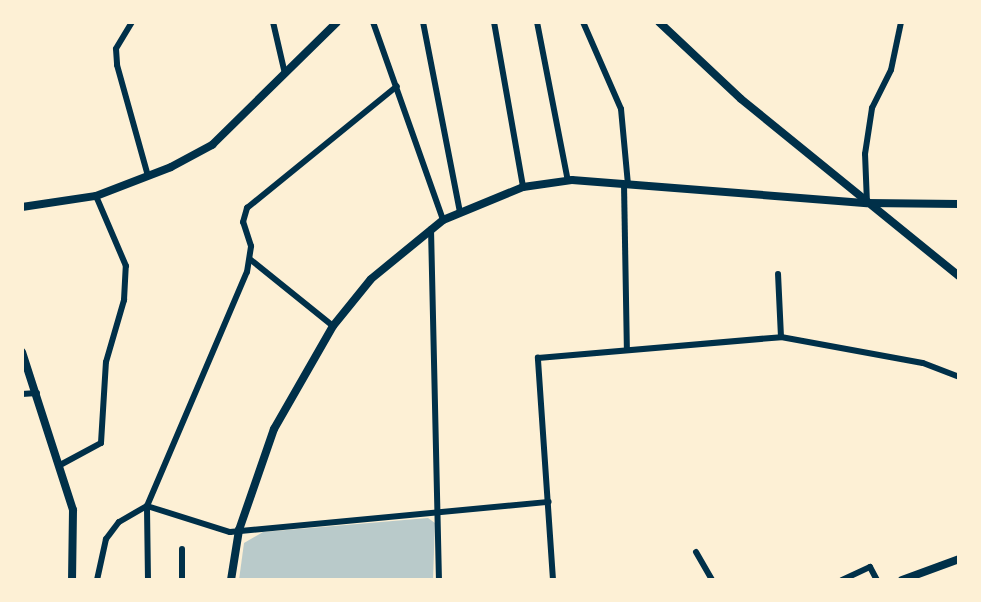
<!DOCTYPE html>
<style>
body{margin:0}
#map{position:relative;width:981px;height:602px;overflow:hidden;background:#fdf0d5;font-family:"Noto Serif",serif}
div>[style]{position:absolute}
.green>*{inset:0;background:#b9caca}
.minor>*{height:6px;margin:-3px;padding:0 3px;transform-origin:3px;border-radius:3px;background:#003049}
.tertiary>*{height:8px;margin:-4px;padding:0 4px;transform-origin:4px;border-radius:4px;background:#003049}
span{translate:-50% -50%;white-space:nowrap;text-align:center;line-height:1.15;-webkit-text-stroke:6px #fdf0d5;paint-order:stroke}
.frame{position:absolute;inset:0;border:24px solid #fdf0d5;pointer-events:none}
</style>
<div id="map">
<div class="green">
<div style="clip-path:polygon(428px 518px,435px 523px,433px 580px,239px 580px,244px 543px,263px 532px)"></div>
</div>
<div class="minor">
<div style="left:132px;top:22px;width:31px;rotate:121deg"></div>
<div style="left:116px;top:49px;width:16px;rotate:86deg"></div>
<div style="left:117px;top:65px;width:115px;rotate:74.4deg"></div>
<div style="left:273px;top:22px;width:53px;rotate:77deg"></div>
<div style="left:373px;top:22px;width:210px;rotate:70.5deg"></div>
<div style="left:423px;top:22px;width:195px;rotate:79deg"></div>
<div style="left:494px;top:22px;width:168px;rotate:80deg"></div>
<div style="left:537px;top:22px;width:162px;rotate:79deg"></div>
<div style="left:583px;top:22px;width:95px;rotate:66.4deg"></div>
<div style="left:621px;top:109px;width:75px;rotate:84.7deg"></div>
<div style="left:624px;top:184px;width:165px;rotate:89deg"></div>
<div style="left:867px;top:203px;width:49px;rotate:-92.3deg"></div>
<div style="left:865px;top:154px;width:47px;rotate:-81.3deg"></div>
<div style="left:872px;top:108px;width:42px;rotate:-63.4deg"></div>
<div style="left:891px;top:70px;width:49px;rotate:-78.2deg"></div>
<div style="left:431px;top:229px;width:351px;rotate:88.7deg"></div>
<div style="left:251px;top:260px;width:105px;rotate:38.8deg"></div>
<div style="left:781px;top:337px;width:144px;rotate:10.4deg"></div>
<div style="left:923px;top:363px;width:39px;rotate:21deg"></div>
<div style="left:22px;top:394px;width:15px;rotate:-4deg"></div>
<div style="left:62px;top:464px;width:44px;rotate:-28.3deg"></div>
<div style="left:101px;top:443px;width:81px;rotate:-86.5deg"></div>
<div style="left:106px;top:362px;width:65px;rotate:-73.8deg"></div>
<div style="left:124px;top:300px;width:34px;rotate:-87deg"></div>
<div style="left:126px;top:266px;width:76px;rotate:-113.2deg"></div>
<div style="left:182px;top:549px;width:31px;rotate:90deg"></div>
<div style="left:696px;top:552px;width:32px;rotate:60deg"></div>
<div style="left:97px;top:580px;width:42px;rotate:-77.6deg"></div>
<div style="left:106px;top:539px;width:21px;rotate:-53deg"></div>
<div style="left:119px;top:522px;width:32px;rotate:-30deg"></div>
<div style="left:147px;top:506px;width:87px;rotate:17.4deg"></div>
<div style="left:230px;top:532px;width:320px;rotate:-5.4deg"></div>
<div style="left:148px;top:580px;width:74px;rotate:-90.8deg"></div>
<div style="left:147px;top:506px;width:254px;rotate:-66.9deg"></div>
<div style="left:247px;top:272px;width:26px;rotate:-81deg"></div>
<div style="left:251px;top:246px;width:25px;rotate:-108deg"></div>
<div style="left:243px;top:222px;width:15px;rotate:-74deg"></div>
<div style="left:247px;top:208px;width:193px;rotate:-39.1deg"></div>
<div style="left:553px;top:580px;width:223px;rotate:-93.9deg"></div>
<div style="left:538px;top:358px;width:244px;rotate:-4.9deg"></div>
<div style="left:781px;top:337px;width:63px;rotate:-92.7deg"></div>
<div style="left:842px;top:580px;width:31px;rotate:-25deg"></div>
<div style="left:870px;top:567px;width:15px;rotate:62deg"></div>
</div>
<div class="tertiary">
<div style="left:659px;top:22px;width:112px;rotate:43.2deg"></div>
<div style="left:741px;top:99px;width:281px;rotate:39.1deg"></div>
<div style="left:22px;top:207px;width:75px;rotate:-8.5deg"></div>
<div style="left:96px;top:196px;width:80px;rotate:-21.1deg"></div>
<div style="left:171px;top:167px;width:47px;rotate:-28.2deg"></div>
<div style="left:212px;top:145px;width:175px;rotate:-44.5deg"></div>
<div style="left:22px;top:352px;width:166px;rotate:72.1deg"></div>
<div style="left:73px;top:510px;width:70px;rotate:90.8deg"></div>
<div style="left:231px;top:580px;width:51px;rotate:-80.9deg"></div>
<div style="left:239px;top:530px;width:107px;rotate:-70.9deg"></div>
<div style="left:274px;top:429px;width:119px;rotate:-60.2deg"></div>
<div style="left:333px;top:326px;width:60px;rotate:-51deg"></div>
<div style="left:371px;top:279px;width:93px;rotate:-39.3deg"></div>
<div style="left:443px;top:220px;width:87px;rotate:-22.4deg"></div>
<div style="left:523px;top:187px;width:49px;rotate:-8.1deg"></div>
<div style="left:572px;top:180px;width:296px;rotate:4.5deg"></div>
<div style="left:867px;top:203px;width:92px;rotate:0.6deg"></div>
<div style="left:902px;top:580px;width:61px;rotate:-20.2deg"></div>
</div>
<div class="frame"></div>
</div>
